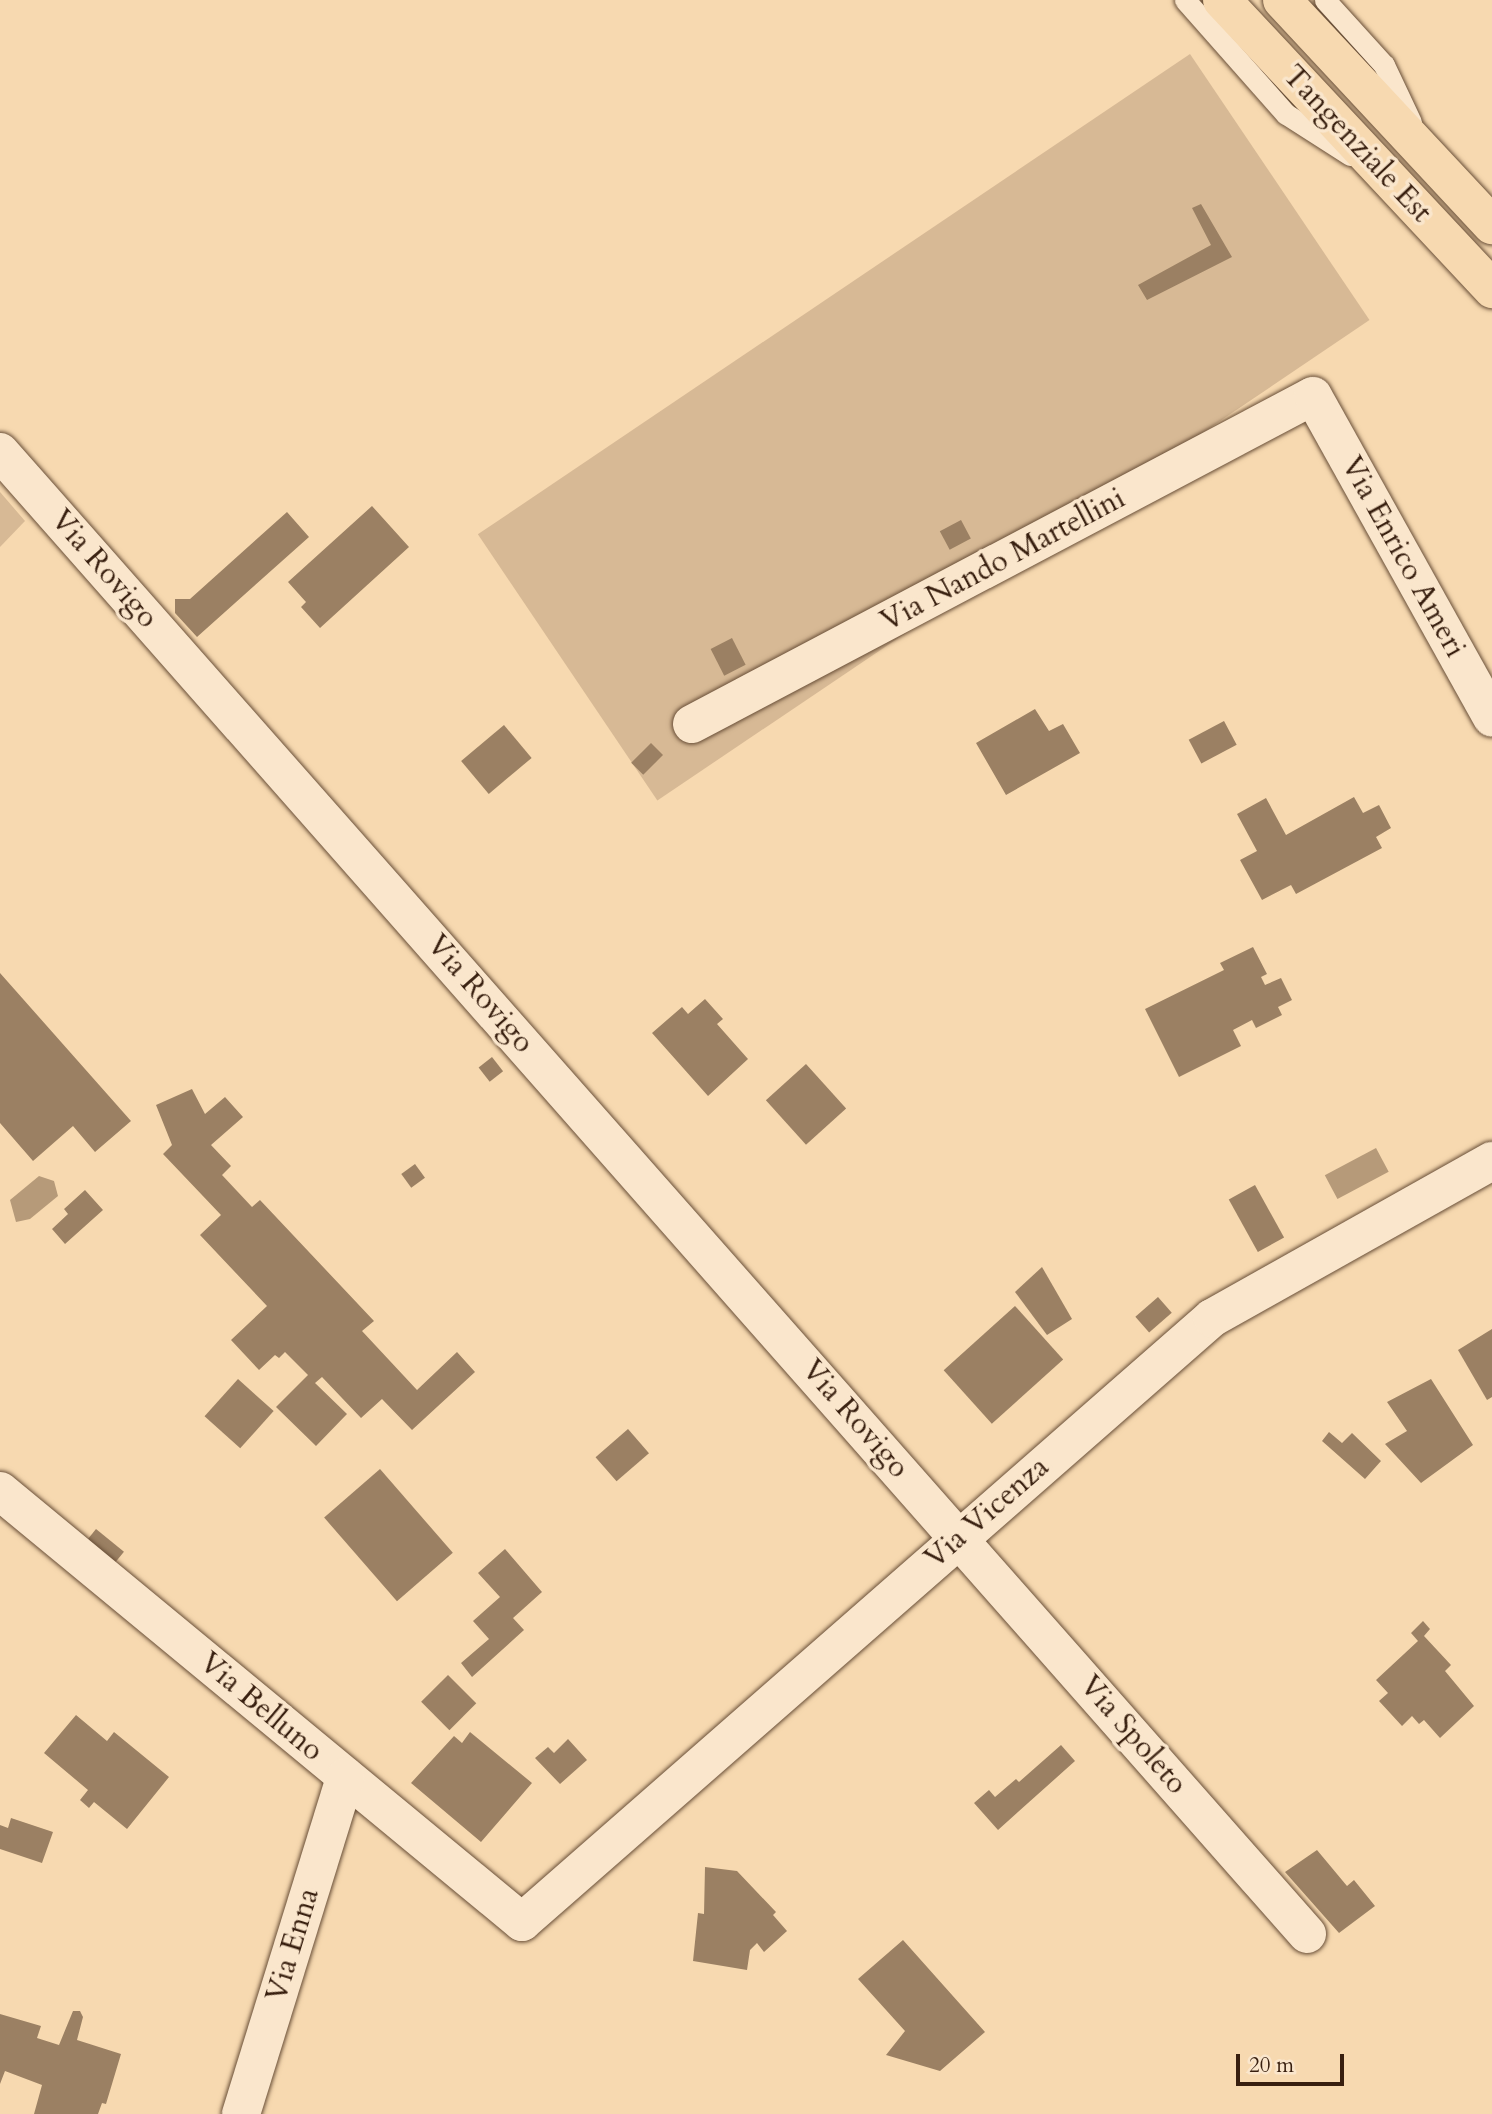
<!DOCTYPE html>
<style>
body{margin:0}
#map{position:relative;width:1492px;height:2114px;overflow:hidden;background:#f7d9b0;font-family:Cardo,serif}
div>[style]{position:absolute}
.green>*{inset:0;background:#d7b995;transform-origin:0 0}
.water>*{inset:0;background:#b69a79;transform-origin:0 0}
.building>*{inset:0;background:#9b8063;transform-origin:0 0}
.roads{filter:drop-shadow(0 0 2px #684e37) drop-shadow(0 0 2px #684e37)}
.lane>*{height:21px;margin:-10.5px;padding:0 10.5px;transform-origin:10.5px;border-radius:10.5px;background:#fae6cc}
.street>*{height:38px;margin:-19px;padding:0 19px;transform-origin:19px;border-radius:19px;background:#fae6cc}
.highway>*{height:38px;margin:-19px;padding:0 19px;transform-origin:19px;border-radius:19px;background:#f7d9b0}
span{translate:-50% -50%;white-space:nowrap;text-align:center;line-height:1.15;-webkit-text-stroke:7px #fae6cc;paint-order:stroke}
.street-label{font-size:30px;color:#381f0f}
.scale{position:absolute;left:1236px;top:2054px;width:108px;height:32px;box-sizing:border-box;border:4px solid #381f0f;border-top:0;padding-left:9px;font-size:21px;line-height:24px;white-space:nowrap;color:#381f0f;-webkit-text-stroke:5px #fae6cc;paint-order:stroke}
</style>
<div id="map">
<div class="green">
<div style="left:1190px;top:54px;width:321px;height:859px;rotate:56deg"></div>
<div style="clip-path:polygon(0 492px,25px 521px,0 547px)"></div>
</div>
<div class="water">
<div style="left:1376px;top:1148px;width:27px;height:58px;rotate:62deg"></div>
<div style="clip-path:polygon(39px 1176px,54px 1181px,58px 1196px,30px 1219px,16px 1222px,10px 1200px)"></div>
</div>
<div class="building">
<div style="clip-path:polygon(1201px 204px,1232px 257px,1147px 300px,1138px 285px,1211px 245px,1192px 208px)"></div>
<div style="clip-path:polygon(372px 506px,409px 547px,320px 628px,301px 607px,306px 602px,288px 582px)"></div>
<div style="clip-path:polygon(287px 512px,309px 537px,197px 637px,175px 613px,175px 599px,190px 599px)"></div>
<div style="left:961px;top:520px;width:21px;height:24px;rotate:62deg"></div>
<div style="left:732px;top:638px;width:30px;height:24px;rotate:63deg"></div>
<div style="clip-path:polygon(1035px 709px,1049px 731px,1063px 724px,1080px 753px,1006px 795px,976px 743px)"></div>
<div style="left:1224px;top:721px;width:27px;height:40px;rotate:62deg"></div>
<div style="left:504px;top:725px;width:43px;height:56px;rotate:50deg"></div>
<div style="left:651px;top:743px;width:17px;height:28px;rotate:45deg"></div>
<div style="clip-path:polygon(1354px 797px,1363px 813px,1379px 805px,1391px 828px,1376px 837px,1382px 848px,1296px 894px,1291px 885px,1262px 900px,1240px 860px,1257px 851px,1237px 814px,1266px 798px,1286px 835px)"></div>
<div style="clip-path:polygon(1253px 947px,1267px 974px,1261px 977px,1265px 985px,1281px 978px,1292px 1000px,1278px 1007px,1282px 1015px,1256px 1028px,1252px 1020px,1233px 1030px,1241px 1046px,1179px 1077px,1145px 1009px,1224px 970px,1220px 963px)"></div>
<div style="clip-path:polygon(0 973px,131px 1121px,95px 1152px,73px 1126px,33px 1161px,0 1123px)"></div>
<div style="clip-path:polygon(705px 999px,723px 1019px,717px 1024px,748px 1059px,708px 1096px,652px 1033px,682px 1007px,688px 1014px)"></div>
<div style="left:492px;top:1057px;width:18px;height:17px;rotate:52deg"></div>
<div style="left:806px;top:1064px;width:60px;height:54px;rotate:48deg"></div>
<div style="clip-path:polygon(192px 1089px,205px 1114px,225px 1097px,243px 1117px,211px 1145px,231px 1166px,222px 1175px,252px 1207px,260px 1200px,374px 1321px,362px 1331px,417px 1390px,457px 1352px,475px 1372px,412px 1430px,382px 1399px,361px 1418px,322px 1377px,315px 1383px,347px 1414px,316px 1446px,276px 1407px,308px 1375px,285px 1352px,279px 1358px,275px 1355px,259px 1370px,231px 1340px,267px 1306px,200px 1235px,221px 1215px,163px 1154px,172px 1145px,156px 1105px)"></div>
<div style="left:415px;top:1164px;width:17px;height:17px;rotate:54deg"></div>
<div style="left:1255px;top:1185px;width:60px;height:30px;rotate:61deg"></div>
<div style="clip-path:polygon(85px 1190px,103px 1210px,65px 1244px,52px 1229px,68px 1214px,64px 1209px)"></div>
<div style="clip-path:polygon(1042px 1267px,1072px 1319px,1047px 1335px,1015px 1292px)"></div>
<div style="left:1158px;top:1297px;width:21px;height:30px;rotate:49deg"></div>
<div style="left:1015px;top:1306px;width:72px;height:96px;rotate:48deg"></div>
<div style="clip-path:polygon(1492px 1329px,1492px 1397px,1487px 1400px,1458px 1350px)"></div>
<div style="left:238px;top:1379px;width:48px;height:50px;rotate:42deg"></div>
<div style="clip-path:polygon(1431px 1379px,1473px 1445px,1421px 1483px,1385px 1444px,1407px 1431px,1387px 1402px)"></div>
<div style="left:628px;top:1429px;width:32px;height:43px;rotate:49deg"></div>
<div style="clip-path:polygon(1329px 1432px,1342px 1443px,1352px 1433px,1381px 1461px,1365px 1479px,1322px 1441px)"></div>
<div style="left:380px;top:1469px;width:111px;height:74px;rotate:49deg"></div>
<div style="left:96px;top:1529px;width:36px;height:15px;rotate:39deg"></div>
<div style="clip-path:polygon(505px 1549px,542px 1592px,513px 1618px,524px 1630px,472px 1677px,461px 1663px,489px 1639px,473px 1621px,500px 1597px,478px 1573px)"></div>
<div style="clip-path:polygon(1423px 1621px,1430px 1629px,1424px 1636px,1451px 1665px,1445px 1671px,1474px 1706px,1440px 1738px,1424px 1720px,1419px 1724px,1412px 1716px,1402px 1726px,1379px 1701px,1388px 1693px,1376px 1680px,1418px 1641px,1411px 1633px)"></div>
<div style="left:448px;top:1675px;width:40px;height:38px;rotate:45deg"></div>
<div style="clip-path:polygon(76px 1715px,107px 1741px,114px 1732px,169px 1777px,127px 1829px,94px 1802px,89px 1808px,80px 1800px,88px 1790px,44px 1753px)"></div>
<div style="clip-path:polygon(470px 1732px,532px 1783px,481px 1842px,411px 1783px,454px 1736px,462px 1743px)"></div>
<div style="clip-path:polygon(568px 1739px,587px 1760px,560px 1784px,535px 1758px,548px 1747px,554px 1753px)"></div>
<div style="clip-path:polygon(1061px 1745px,1075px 1761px,998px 1830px,974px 1803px,989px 1790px,995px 1797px,1016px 1779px,1019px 1782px)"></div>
<div style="clip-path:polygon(11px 1818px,53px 1832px,42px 1863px,0 1849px,0 1825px,8px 1828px)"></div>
<div style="clip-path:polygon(1317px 1850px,1347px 1886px,1354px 1880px,1375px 1906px,1339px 1933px,1285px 1872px)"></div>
<div style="clip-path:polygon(705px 1867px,737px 1871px,776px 1912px,773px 1915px,787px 1931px,764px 1952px,757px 1943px,750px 1950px,747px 1970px,693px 1961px,698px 1913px,704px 1914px)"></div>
<div style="clip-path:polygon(903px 1940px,985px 2032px,940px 2071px,886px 2055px,905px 2031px,858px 1979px)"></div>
<div style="clip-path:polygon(73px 2011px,80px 2011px,83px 2017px,77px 2040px,121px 2054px,106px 2104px,102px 2103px,98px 2114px,34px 2114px,42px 2085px,5px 2071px,0 2084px,0 2014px,41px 2026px,37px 2038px,59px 2045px)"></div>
</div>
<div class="roads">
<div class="lane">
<div style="left:1185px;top:0;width:152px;rotate:48.5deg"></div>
<div style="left:1286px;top:114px;width:76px;rotate:32.6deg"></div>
<div style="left:1325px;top:0;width:88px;rotate:47.8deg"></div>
<div style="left:1384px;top:65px;width:63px;rotate:64.7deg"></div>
</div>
<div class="street">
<div style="left:0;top:452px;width:1976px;rotate:48.59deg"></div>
<div style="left:692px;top:724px;width:702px;rotate:-27.84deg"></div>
<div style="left:1313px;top:396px;width:368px;rotate:60.9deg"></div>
<div style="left:0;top:1491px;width:677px;rotate:39.55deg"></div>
<div style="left:522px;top:1922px;width:917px;rotate:-41.2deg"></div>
<div style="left:1212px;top:1318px;width:321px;rotate:-29.3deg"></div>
<div style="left:241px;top:2114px;width:353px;rotate:-72.8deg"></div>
</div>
<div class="highway">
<div style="left:1222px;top:0;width:396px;rotate:46.9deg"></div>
<div style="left:1282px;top:0;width:308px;rotate:47deg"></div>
</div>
</div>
<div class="street-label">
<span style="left:1357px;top:144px;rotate:47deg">Tangenziale Est</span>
<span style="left:1403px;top:557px;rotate:61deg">Via Enrico Ameri</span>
<span style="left:1003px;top:560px;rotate:-28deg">Via Nando Martellini</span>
<span style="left:104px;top:569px;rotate:49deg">Via Rovigo</span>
<span style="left:480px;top:994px;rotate:49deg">Via Rovigo</span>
<span style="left:855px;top:1419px;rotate:49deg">Via Rovigo</span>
<span style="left:987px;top:1513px;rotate:-41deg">Via Vicenza</span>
<span style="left:261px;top:1707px;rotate:40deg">Via Belluno</span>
<span style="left:1133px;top:1735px;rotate:49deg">Via Spoleto</span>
<span style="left:293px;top:1945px;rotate:-73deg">Via Enna</span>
</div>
<div class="scale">20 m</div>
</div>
